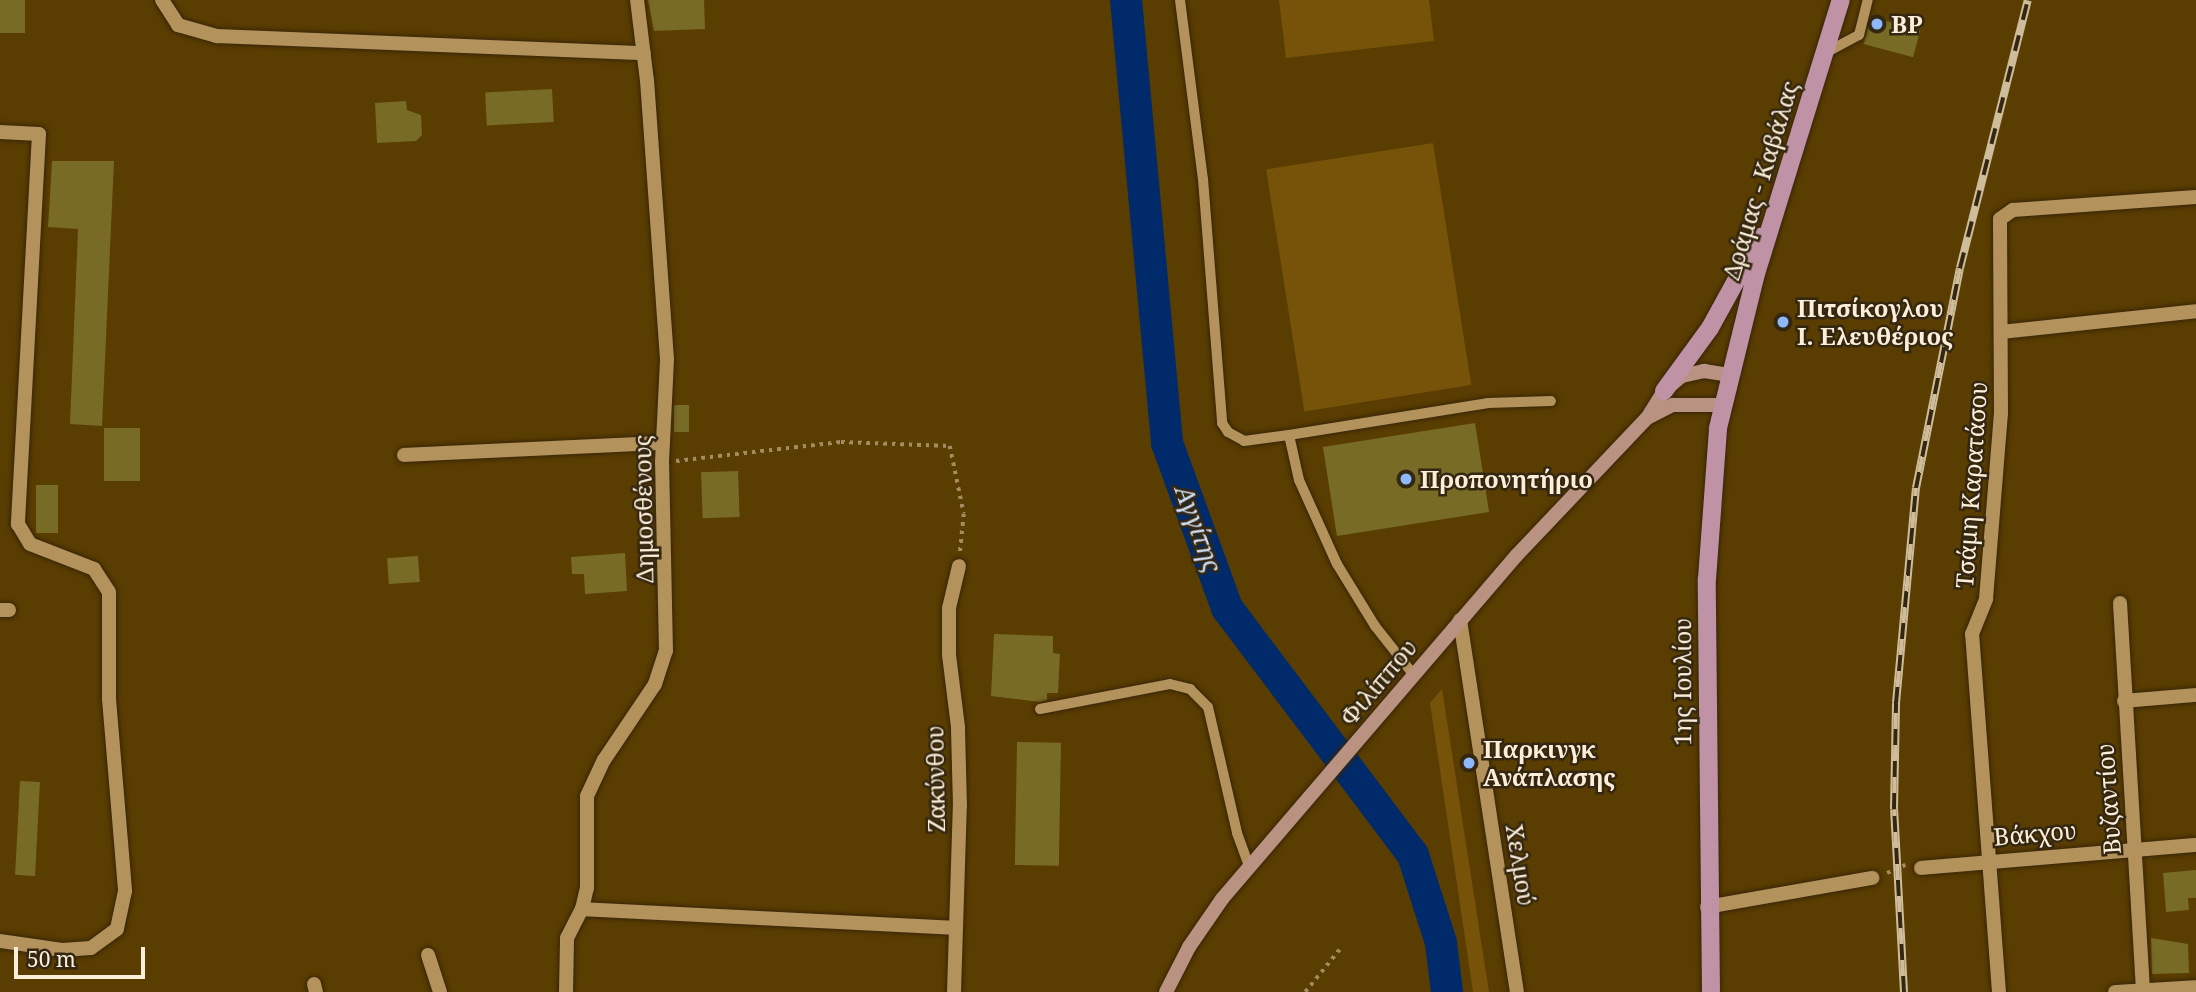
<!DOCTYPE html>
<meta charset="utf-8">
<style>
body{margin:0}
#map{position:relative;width:2196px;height:992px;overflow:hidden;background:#5a3d00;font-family:"Noto Serif",serif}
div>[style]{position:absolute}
.green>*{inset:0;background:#77530a;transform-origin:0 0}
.river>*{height:32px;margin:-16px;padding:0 16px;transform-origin:16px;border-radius:16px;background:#002a69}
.building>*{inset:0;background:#786b25;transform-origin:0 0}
.path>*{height:3.5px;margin-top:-1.75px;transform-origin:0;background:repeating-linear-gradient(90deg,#a28c60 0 3.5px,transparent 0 8.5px)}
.roads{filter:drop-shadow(0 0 2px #372609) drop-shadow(0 0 2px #372609)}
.lane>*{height:10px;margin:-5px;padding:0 5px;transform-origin:5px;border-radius:5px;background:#b3925c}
.street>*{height:14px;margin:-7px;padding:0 7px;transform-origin:7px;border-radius:7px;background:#b3925c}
.secondary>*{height:14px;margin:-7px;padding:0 7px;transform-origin:7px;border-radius:7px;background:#b99281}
.primary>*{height:18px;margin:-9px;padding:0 9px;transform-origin:9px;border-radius:9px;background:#bf93a5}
.rail>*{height:8px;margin-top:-4px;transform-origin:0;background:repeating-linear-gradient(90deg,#342711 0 16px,#cebc9b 0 32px);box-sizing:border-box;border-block:2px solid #cebc9b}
.dots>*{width:19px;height:19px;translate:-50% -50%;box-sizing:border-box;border:4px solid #342711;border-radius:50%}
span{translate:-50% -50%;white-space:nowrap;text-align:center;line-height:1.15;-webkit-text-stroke:5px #342711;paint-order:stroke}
.poi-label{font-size:24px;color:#fceed8;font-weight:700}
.left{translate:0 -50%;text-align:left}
.street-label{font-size:24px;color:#fceed8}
.water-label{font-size:26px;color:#cfdef5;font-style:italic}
.scale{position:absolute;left:14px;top:947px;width:131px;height:32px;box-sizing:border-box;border:4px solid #fceed8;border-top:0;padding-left:9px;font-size:21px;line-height:24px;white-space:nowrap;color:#fceed8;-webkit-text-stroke:5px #342711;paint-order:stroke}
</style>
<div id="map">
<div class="green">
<div style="clip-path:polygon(1279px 0,1429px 0,1434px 41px,1286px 58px)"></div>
<div style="left:1433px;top:143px;width:245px;height:169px;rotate:81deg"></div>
<div style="clip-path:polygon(1442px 689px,1489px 992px,1473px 992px,1430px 703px)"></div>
</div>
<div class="river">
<div style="left:1126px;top:0;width:445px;rotate:84.7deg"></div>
<div style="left:1167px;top:443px;width:176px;rotate:70deg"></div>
<div style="left:1227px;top:608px;width:309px;rotate:53deg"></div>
<div style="left:1413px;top:855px;width:92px;rotate:72.3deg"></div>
<div style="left:1441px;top:943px;width:49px;rotate:83deg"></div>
</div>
<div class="building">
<div style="left:0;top:0;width:25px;height:33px"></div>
<div style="clip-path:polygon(648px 0,704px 0,705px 29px,654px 31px)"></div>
<div style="left:1871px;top:17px;width:51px;height:28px;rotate:15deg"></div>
<div style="left:552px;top:89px;width:33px;height:67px;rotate:87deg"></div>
<div style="clip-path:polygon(406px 101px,407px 110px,421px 115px,422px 135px,416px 141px,377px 143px,375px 103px)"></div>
<div style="clip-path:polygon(52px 161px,114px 161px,102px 426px,70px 424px,78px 229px,48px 227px)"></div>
<div style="left:674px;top:405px;width:15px;height:27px"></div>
<div style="left:1475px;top:423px;width:90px;height:154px;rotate:81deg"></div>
<div style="left:104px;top:428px;width:36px;height:53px"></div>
<div style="left:738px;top:471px;width:46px;height:37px;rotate:88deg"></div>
<div style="left:36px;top:485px;width:22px;height:48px"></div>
<div style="clip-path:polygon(625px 553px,627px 591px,585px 594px,584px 574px,572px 574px,571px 557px)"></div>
<div style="left:418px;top:556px;width:26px;height:31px;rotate:86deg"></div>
<div style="clip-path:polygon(994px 634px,1053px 636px,1053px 653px,1060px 654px,1058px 693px,1047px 693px,1047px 700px,1040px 702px,991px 696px)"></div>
<div style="left:1017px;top:742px;width:44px;height:123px;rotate:1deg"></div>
<div style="left:20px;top:781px;width:20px;height:94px;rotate:3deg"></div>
<div style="clip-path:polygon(2196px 870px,2196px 898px,2188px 898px,2189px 910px,2166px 912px,2163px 873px)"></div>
<div style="clip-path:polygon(2151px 938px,2188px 944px,2189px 973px,2152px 974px)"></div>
</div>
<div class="path">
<div style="left:676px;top:461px;width:166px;rotate:-6.6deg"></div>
<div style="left:841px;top:442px;width:109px;rotate:2.1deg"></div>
<div style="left:950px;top:446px;width:69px;rotate:78.4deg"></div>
<div style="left:964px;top:514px;width:40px;rotate:95.7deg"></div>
<div style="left:1887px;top:873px;width:20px;rotate:-24deg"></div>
<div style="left:1305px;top:992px;width:55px;rotate:-50.9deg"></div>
</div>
<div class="roads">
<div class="lane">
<div style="left:1180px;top:0;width:180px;rotate:82.7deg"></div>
<div style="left:1203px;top:179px;width:245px;rotate:85.5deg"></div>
<div style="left:1222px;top:423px;width:11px;rotate:56deg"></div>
<div style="left:1228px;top:432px;width:18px;rotate:29deg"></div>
<div style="left:1244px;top:441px;width:45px;rotate:-7.6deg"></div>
<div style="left:1289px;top:435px;width:46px;rotate:77.5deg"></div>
<div style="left:1299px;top:480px;width:92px;rotate:65.7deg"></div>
<div style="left:1337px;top:564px;width:73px;rotate:58.5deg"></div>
<div style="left:1375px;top:626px;width:61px;rotate:51.6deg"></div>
<div style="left:1825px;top:53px;width:38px;rotate:-28deg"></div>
<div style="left:1859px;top:35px;width:36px;rotate:-76deg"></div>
<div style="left:1289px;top:435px;width:202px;rotate:-9.1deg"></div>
<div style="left:1488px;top:403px;width:63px;rotate:-1.8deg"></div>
<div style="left:1040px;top:709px;width:132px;rotate:-10.9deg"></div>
<div style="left:1170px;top:684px;width:21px;rotate:14deg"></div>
<div style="left:1190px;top:689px;width:25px;rotate:45deg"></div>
<div style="left:1208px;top:707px;width:129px;rotate:77deg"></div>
<div style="left:1237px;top:833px;width:35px;rotate:70deg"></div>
</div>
<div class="street">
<div style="left:162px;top:0;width:30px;rotate:57deg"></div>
<div style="left:178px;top:25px;width:41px;rotate:15.8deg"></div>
<div style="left:217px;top:36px;width:427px;rotate:2.3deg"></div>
<div style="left:0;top:132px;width:39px;rotate:3deg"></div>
<div style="left:39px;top:134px;width:391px;rotate:93.1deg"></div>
<div style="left:18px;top:524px;width:23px;rotate:59deg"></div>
<div style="left:30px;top:544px;width:69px;rotate:21.3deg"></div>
<div style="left:94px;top:569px;width:27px;rotate:57deg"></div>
<div style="left:109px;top:592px;width:107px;rotate:90deg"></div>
<div style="left:109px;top:699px;width:193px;rotate:85.2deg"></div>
<div style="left:125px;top:891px;width:39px;rotate:102deg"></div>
<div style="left:117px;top:929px;width:32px;rotate:144deg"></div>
<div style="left:91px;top:948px;width:29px;rotate:176deg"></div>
<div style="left:62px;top:950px;width:63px;rotate:-171.7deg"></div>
<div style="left:2001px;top:332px;width:196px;rotate:-6.1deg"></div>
<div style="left:404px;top:455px;width:259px;rotate:-2.7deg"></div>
<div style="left:2120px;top:603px;width:390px;rotate:86.6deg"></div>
<div style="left:0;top:610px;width:9px"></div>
<div style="left:1460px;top:620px;width:376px;rotate:81.3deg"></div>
<div style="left:2124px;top:701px;width:72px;rotate:-4.8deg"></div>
<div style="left:1921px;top:868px;width:276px;rotate:-4.8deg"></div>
<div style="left:1707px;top:907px;width:168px;rotate:-10deg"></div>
<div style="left:582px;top:909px;width:374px;rotate:2.9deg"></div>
<div style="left:428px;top:955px;width:39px;rotate:72deg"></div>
<div style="left:314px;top:984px;width:8px;rotate:76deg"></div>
<div style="left:566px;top:992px;width:54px;rotate:-88.9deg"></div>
<div style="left:567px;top:938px;width:33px;rotate:-63deg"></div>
<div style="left:582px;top:909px;width:22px;rotate:-77deg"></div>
<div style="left:587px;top:888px;width:92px;rotate:-90deg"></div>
<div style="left:587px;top:796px;width:40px;rotate:-65deg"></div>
<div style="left:604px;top:760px;width:92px;rotate:-56.1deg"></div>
<div style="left:655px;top:684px;width:35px;rotate:-72deg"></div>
<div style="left:666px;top:651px;width:189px;rotate:-91.2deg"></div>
<div style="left:662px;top:462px;width:103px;rotate:-87.2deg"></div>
<div style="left:667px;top:359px;width:279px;rotate:-94.1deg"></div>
<div style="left:647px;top:81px;width:82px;rotate:-97deg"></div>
<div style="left:954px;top:992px;width:186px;rotate:-88.2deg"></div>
<div style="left:960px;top:806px;width:79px;rotate:-91.5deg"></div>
<div style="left:958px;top:727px;width:73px;rotate:-97.1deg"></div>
<div style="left:949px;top:655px;width:47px;rotate:-90deg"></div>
<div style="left:949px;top:608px;width:43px;rotate:-76.6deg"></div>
<div style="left:1999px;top:992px;width:359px;rotate:-94.3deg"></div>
<div style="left:1972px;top:634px;width:38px;rotate:-68deg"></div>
<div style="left:1986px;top:599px;width:187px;rotate:-85.4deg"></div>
<div style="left:2001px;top:413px;width:194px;rotate:-90.3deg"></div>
<div style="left:2000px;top:219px;width:16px;rotate:-35deg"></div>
<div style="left:2013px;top:210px;width:183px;rotate:-4.1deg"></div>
<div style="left:2115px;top:992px;width:81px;rotate:-3.5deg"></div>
</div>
<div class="secondary">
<div style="left:1649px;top:415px;width:28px;rotate:-58deg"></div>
<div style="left:1664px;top:391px;width:23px;rotate:-40deg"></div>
<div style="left:1682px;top:376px;width:23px;rotate:-13deg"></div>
<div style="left:1704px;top:371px;width:25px;rotate:9deg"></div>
<div style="left:1166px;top:992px;width:51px;rotate:-62.9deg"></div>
<div style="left:1189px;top:947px;width:58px;rotate:-55.5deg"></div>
<div style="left:1222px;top:899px;width:452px;rotate:-49.4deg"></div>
<div style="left:1516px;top:556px;width:190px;rotate:-46.5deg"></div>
<div style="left:1647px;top:418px;width:29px;rotate:-27deg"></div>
<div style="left:1673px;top:405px;width:49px"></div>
</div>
<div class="primary">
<div style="left:1664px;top:391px;width:78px;rotate:-53.9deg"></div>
<div style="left:1710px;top:328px;width:104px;rotate:-61.2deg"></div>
<div style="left:1711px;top:992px;width:413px;rotate:-90.6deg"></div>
<div style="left:1707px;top:579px;width:151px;rotate:-85.8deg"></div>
<div style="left:1718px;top:428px;width:155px;rotate:-76.2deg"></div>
<div style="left:1755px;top:277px;width:290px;rotate:-72.8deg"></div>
</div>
</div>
<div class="rail">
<div style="left:1904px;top:992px;width:183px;rotate:-93.1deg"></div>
<div style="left:1894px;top:809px;width:106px;rotate:-88.9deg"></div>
<div style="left:1896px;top:703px;width:216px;rotate:-84.7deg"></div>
<div style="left:1916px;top:488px;width:224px;rotate:-78.7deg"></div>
<div style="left:1960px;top:268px;width:276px;rotate:-75.8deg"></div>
</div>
<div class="dots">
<div style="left:1877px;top:24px;background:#8db9fc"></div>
<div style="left:1783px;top:322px;background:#8db9fc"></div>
<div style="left:1406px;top:479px;background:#8db9fc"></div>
<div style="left:1469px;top:763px;background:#8db9fc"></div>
</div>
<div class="poi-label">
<span class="left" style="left:1891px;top:24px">BP</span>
<span class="left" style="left:1797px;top:322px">Πιτσίκογλου<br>Ι. Ελευθέριος</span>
<span class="left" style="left:1420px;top:479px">Προπονητήριο</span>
<span class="left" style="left:1483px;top:763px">Παρκινγκ<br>Ανάπλασης</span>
</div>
<div class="street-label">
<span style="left:1760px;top:180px;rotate:-73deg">Δράμας - Καβάλας</span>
<span style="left:1971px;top:485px;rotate:-86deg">Τσάμη Καρατάσου</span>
<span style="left:643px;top:509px;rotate:-91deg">Δημοσθένους</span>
<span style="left:1378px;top:682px;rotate:-50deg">Φιλίππου</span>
<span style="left:1682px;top:682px;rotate:-90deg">1ης Ιουλίου</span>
<span style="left:935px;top:779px;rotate:-91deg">Ζακύνθου</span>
<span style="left:2108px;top:799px;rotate:-94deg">Βυζαντίου</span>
<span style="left:2035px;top:833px;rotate:-5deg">Βάκχου</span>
<span style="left:1521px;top:865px;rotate:81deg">Χελμού</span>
</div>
<div class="water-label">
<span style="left:1198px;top:528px;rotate:70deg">Αγγίτης</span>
</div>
<div class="scale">50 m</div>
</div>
